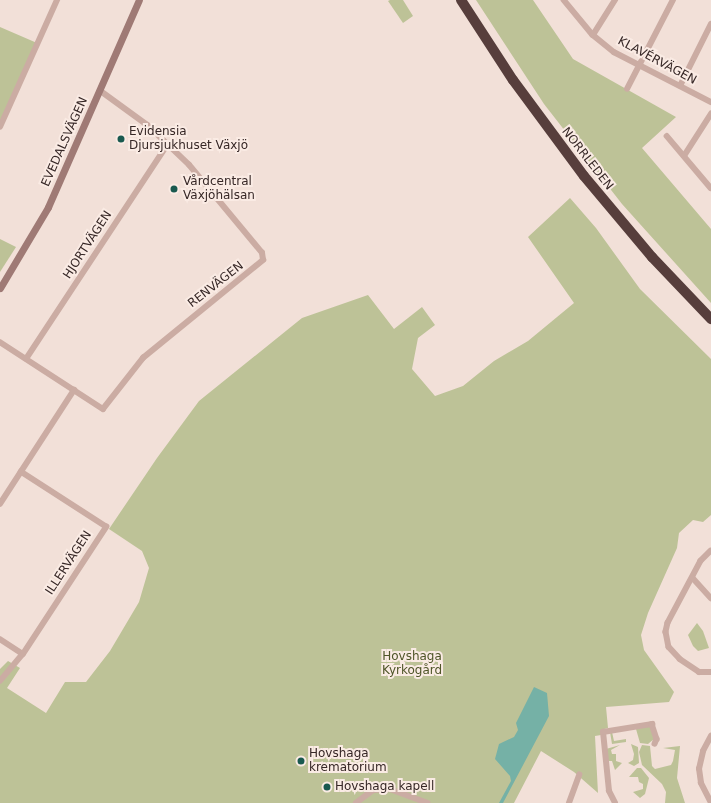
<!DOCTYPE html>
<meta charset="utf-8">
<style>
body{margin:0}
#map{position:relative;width:711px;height:803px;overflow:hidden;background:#f2e0d8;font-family:"DejaVu Sans",sans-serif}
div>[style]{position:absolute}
.green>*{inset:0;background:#bdc297}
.water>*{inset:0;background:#75b1a6}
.street>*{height:5.5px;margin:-2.75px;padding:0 2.75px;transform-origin:2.75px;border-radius:2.75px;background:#cbaca3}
.secondary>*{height:7px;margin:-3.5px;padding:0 3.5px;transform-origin:3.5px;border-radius:3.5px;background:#9f7a75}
.highway>*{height:10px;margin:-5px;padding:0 5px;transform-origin:5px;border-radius:5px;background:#573e3c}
.dots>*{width:11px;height:11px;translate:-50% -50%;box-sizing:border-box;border:2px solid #faebe4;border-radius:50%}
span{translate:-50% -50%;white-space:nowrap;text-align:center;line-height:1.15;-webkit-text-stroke:4px #faebe4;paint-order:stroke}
.street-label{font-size:12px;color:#362726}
.poi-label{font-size:12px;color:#362726}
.left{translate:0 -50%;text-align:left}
.park-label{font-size:12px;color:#4f5528}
</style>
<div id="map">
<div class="green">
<div style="clip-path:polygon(390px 0,403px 0,413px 16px,403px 23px,388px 1px)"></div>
<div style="clip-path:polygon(476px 0,533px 0,573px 59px,676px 117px,642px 148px,711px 229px,711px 303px,622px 204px,590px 163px,544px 104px)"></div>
<div style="clip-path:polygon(0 27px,37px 43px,0 127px)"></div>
<div style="clip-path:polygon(570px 198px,596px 228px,640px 289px,711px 359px,711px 515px,703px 522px,693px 520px,679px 533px,677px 548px,648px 613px,641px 635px,644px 650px,674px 692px,669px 702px,606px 707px,608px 728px,601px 730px,601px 735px,595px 736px,598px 793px,574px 772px,541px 751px,514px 803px,0 803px,0 669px,8px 661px,20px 668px,7px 688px,46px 713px,65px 682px,86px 682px,110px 651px,139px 602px,149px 568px,142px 551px,109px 529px,157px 458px,199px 401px,302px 318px,368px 295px,394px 329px,422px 307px,435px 325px,418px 338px,412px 369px,435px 396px,463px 386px,494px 361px,528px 341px,574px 303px,528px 237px)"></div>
<div style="clip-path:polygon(0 239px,16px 247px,0 272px)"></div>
<div style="clip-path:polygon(697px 623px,703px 631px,709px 648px,698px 651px,693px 646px,688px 635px)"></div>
<div style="clip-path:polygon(651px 726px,654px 739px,648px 744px,640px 743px,636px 729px)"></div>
<div style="clip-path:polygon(610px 732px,612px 732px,614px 741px,626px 739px,626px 742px,612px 744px)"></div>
<div style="clip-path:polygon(631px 744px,638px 747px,639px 763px,634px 766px,628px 763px,633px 760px,634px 754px)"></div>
<div style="clip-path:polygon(620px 745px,611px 750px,612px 754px,616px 754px,616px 761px,622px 763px,615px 770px,612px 761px,607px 761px,606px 749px)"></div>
<div style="clip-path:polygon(642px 745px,650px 746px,652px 766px,655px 769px,671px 765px,673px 761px,675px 750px,663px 748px,680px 746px,677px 778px,685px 803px,665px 803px,666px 792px,662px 784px,642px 765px,639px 752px)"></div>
<div style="clip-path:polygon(637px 768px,641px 768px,649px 778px,645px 794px,640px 798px,633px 792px,643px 789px,643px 784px,639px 782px,638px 777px,629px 777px)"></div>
</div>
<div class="water">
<div style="clip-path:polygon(534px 687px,547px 693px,549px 716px,503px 803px,499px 803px,511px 781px,510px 776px,495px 759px,499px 744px,514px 737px,518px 730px,516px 723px)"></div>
</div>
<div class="street">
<div style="left:564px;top:0;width:45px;rotate:50.4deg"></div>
<div style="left:593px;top:35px;width:27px;rotate:39deg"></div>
<div style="left:614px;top:52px;width:109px;rotate:27.3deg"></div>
<div style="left:593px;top:35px;width:41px;rotate:-57.8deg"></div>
<div style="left:680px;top:86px;width:69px;rotate:-63.4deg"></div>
<div style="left:627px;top:89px;width:100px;rotate:-62.7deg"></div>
<div style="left:0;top:127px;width:139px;rotate:-65.8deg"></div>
<div style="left:667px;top:136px;width:68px;rotate:49.8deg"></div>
<div style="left:684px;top:156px;width:50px;rotate:-57.3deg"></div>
<div style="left:0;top:342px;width:123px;rotate:33deg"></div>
<div style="left:103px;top:409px;width:65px;rotate:-51.9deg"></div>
<div style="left:143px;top:358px;width:155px;rotate:-39.2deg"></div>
<div style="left:263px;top:260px;width:7px;rotate:-98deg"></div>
<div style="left:262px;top:253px;width:114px;rotate:-129.7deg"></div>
<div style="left:189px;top:165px;width:57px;rotate:-136.4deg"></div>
<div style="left:148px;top:126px;width:59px;rotate:-143.9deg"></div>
<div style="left:26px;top:359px;width:258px;rotate:-56.6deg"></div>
<div style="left:0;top:504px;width:136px;rotate:-57deg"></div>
<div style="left:711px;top:551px;width:14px;rotate:135deg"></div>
<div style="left:701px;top:561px;width:70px;rotate:118deg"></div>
<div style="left:668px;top:623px;width:9px;rotate:103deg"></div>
<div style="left:666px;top:632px;width:15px;rotate:79deg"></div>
<div style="left:669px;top:647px;width:16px;rotate:47deg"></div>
<div style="left:680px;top:659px;width:23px;rotate:34deg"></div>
<div style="left:699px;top:672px;width:12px"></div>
<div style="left:693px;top:578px;width:27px;rotate:48deg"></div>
<div style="left:0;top:639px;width:27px;rotate:33deg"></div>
<div style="left:23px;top:654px;width:152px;rotate:-56.8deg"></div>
<div style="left:106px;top:527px;width:101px;rotate:-147.1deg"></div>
<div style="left:0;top:681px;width:35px;rotate:-50deg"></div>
<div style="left:356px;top:803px;width:21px;rotate:-37deg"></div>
<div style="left:373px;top:790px;width:17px;rotate:-3deg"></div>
<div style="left:390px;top:789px;width:40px;rotate:20.2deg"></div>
<div style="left:569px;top:803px;width:30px;rotate:-70deg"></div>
<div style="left:615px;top:803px;width:13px;rotate:-117deg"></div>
<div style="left:609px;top:791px;width:59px;rotate:-95.8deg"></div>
<div style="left:603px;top:732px;width:50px;rotate:-9.3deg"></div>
<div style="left:652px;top:724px;width:16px;rotate:72deg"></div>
<div style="left:657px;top:739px;width:5px;rotate:112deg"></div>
<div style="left:711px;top:803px;width:22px;rotate:-117deg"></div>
<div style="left:701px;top:783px;width:14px;rotate:-98deg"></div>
<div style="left:699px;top:769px;width:18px;rotate:-77deg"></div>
<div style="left:703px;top:751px;width:17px;rotate:-62deg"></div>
</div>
<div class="secondary">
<div style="left:0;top:288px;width:94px;rotate:-59.3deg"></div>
<div style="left:48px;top:207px;width:226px;rotate:-66.3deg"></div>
</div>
<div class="highway">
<div style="left:461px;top:0;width:95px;rotate:57deg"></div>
<div style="left:513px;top:80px;width:119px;rotate:53.5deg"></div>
<div style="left:584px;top:176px;width:106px;rotate:50deg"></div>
<div style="left:652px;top:257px;width:86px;rotate:46.4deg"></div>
</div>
<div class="dots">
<div style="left:121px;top:139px;background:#19594f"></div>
<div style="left:174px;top:189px;background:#19594f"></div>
<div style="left:301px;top:761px;background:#19594f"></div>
<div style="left:327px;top:787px;background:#19594f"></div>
</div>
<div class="street-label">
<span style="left:657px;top:61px;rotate:28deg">KLAVÉRVÄGEN</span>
<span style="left:65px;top:142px;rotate:-66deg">EVEDALSVÄGEN</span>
<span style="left:587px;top:159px;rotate:52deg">NORRLEDEN</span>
<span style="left:88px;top:245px;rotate:-57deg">HJORTVÄGEN</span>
<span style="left:216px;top:285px;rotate:-38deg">RENVÄGEN</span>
<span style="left:69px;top:563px;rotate:-57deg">ILLERVÄGEN</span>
</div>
<div class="poi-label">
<span class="left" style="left:129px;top:139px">Evidensia<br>Djursjukhuset Växjö</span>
<span class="left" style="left:183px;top:189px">Vårdcentral<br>Växjöhälsan</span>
<span class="left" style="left:309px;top:761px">Hovshaga<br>krematorium</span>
<span class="left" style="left:335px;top:787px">Hovshaga kapell</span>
</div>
<div class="park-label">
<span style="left:412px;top:664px">Hovshaga<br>Kyrkogård</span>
</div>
</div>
